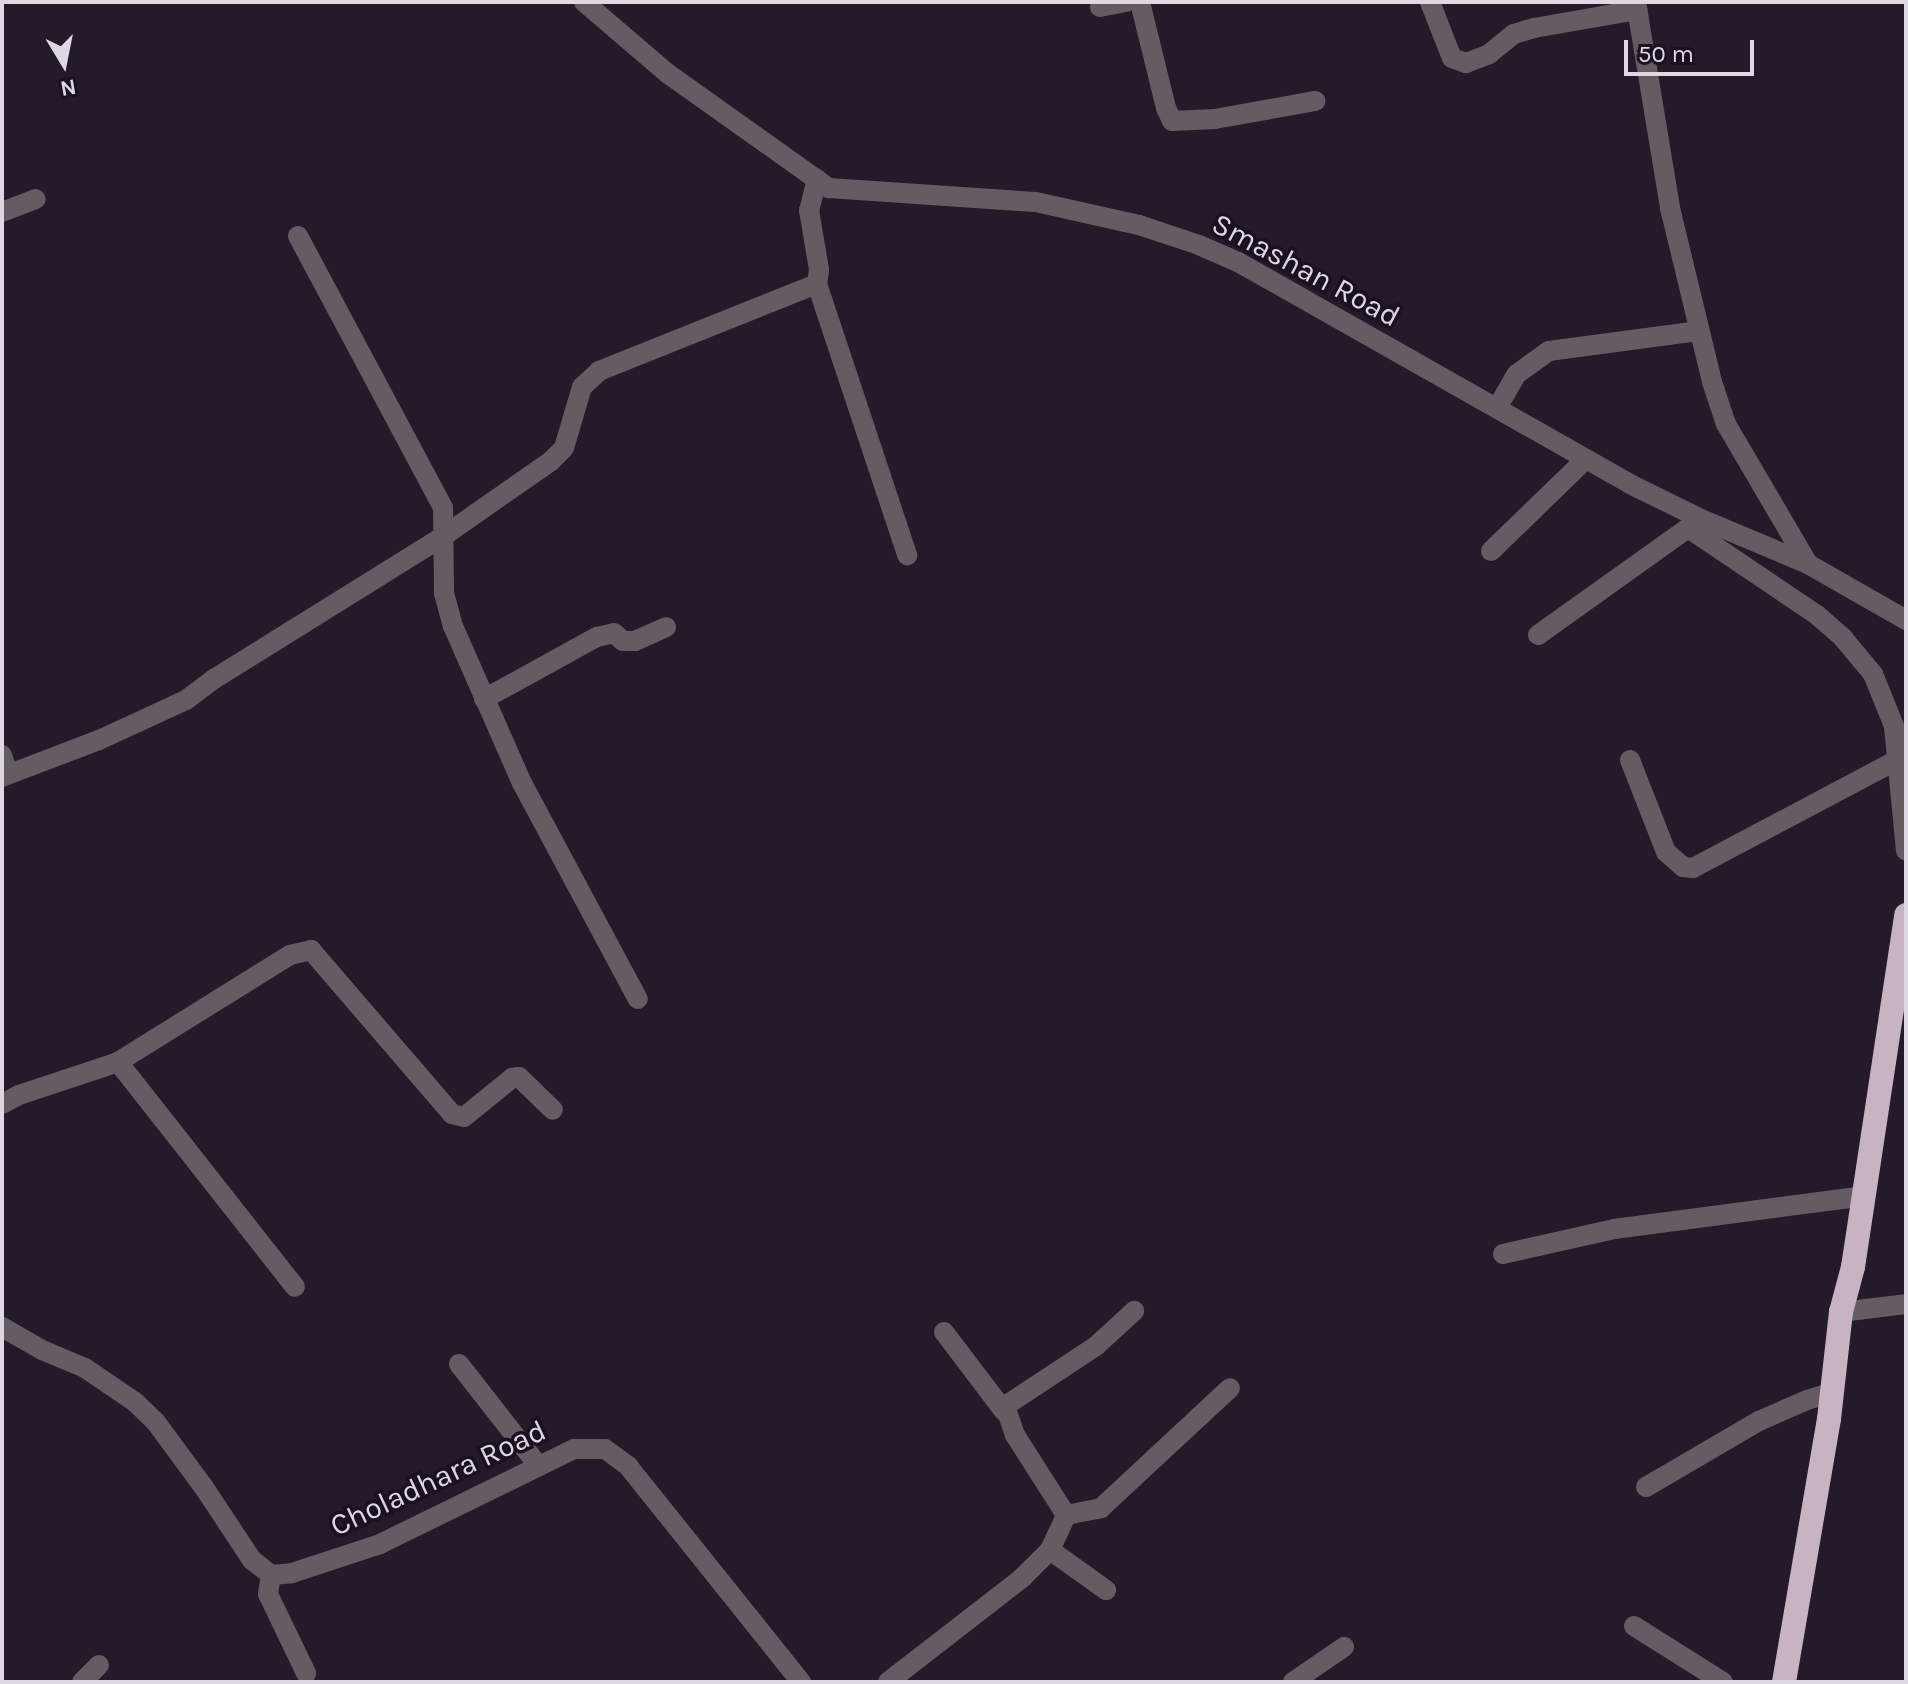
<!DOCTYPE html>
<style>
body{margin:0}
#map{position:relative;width:1908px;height:1684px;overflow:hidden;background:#241a2a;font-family:Karla,sans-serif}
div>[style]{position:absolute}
.minor>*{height:20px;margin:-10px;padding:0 10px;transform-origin:10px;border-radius:10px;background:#655c63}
.highway>*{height:24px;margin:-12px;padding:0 12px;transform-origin:12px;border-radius:12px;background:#c8b3c3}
span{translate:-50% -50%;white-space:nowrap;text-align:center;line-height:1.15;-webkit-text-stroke:7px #1b1120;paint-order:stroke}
.street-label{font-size:30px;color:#dfd8e3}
.frame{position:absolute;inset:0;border:4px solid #dfd8e3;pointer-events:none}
.north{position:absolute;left:24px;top:24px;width:80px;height:80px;-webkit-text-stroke:6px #1b1120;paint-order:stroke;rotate:170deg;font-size:22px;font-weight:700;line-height:32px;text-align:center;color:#dfd8e3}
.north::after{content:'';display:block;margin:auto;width:28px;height:36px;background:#dfd8e3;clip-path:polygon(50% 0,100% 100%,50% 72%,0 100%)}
.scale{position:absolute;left:1624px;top:40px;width:130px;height:36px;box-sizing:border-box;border:4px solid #dfd8e3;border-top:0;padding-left:10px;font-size:24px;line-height:28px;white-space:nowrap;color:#dfd8e3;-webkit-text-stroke:6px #1b1120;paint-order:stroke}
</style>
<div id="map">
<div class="minor">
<div style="left:584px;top:2px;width:109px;rotate:40.5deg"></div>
<div style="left:667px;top:73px;width:199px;rotate:35.4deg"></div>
<div style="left:829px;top:188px;width:207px;rotate:3.9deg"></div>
<div style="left:1036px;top:202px;width:106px;rotate:12.6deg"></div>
<div style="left:1139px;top:225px;width:63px;rotate:18.4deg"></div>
<div style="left:1199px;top:245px;width:43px;rotate:23.6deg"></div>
<div style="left:1238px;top:262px;width:450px;rotate:29.5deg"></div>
<div style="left:1630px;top:484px;width:79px;rotate:26.2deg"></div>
<div style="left:1701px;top:519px;width:116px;rotate:22.8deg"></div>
<div style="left:1808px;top:564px;width:113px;rotate:29.7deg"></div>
<div style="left:1140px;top:2px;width:109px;rotate:76.2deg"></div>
<div style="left:1166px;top:108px;width:14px;rotate:65deg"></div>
<div style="left:1172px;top:121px;width:43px;rotate:-2.7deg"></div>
<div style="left:1215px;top:119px;width:102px;rotate:-10.2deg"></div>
<div style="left:1430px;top:2px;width:60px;rotate:68.6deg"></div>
<div style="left:1452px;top:58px;width:15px;rotate:20deg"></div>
<div style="left:1466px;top:63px;width:25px;rotate:-21deg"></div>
<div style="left:1489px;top:54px;width:32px;rotate:-39deg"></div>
<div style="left:1514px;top:34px;width:21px;rotate:-17deg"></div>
<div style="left:1534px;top:28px;width:105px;rotate:-9.9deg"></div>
<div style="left:1636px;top:2px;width:209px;rotate:80.6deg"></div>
<div style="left:1670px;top:208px;width:179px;rotate:76.4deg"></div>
<div style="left:1712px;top:382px;width:44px;rotate:71.6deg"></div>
<div style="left:1726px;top:424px;width:162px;rotate:59.6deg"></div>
<div style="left:1100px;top:7px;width:26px;rotate:-11deg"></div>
<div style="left:817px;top:179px;width:32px;rotate:104deg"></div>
<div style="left:809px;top:210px;width:61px;rotate:80.5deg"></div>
<div style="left:819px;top:270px;width:14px;rotate:98deg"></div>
<div style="left:817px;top:284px;width:286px;rotate:71.6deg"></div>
<div style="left:2px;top:212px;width:36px;rotate:-21deg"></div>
<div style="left:298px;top:236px;width:308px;rotate:61.9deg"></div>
<div style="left:443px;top:508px;width:85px;rotate:89.3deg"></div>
<div style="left:444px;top:593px;width:34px;rotate:75deg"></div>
<div style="left:453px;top:626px;width:171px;rotate:66.3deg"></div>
<div style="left:522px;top:783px;width:245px;rotate:61.8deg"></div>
<div style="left:1497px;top:408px;width:39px;rotate:-60deg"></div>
<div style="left:1517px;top:374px;width:39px;rotate:-36deg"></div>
<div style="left:1549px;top:351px;width:150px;rotate:-7.6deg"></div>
<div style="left:1688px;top:528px;width:156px;rotate:34deg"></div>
<div style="left:1817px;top:615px;width:35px;rotate:41deg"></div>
<div style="left:1843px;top:638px;width:47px;rotate:50.2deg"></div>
<div style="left:1873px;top:674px;width:56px;rotate:68deg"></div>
<div style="left:1894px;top:726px;width:125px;rotate:84.5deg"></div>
<div style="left:1491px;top:551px;width:132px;rotate:-44.1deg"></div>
<div style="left:1538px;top:635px;width:196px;rotate:-35.5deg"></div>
<div style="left:484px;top:699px;width:129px;rotate:-28.8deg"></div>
<div style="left:597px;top:637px;width:17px;rotate:-13deg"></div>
<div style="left:614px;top:633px;width:12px;rotate:42deg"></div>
<div style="left:623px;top:641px;width:12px"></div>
<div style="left:635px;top:641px;width:34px;rotate:-24deg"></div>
<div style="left:2px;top:755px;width:20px;rotate:72deg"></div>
<div style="left:1630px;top:760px;width:99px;rotate:68.6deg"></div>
<div style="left:1666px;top:852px;width:23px;rotate:41deg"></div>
<div style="left:1683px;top:867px;width:10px;rotate:6deg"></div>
<div style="left:1693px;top:868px;width:231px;rotate:-27.9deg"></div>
<div style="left:2px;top:777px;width:104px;rotate:-20.9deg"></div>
<div style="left:99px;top:740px;width:96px;rotate:-24.7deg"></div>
<div style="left:186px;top:700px;width:35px;rotate:-37deg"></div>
<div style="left:214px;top:679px;width:272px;rotate:-31.9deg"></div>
<div style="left:445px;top:535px;width:129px;rotate:-34.9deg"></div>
<div style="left:551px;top:461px;width:18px;rotate:-45deg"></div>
<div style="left:564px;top:448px;width:64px;rotate:-73.6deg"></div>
<div style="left:582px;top:387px;width:23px;rotate:-43deg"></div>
<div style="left:599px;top:371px;width:235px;rotate:-21.8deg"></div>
<div style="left:118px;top:1062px;width:286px;rotate:51.8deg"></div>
<div style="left:2px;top:1104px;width:19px;rotate:-28deg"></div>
<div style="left:19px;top:1095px;width:104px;rotate:-18.4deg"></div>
<div style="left:118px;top:1062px;width:203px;rotate:-31.9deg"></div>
<div style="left:290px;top:955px;width:22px;rotate:-13deg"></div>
<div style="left:311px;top:950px;width:216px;rotate:49.3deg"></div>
<div style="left:452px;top:1114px;width:12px;rotate:14deg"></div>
<div style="left:464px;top:1117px;width:62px;rotate:-39.1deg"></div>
<div style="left:512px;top:1078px;width:7px;rotate:-8deg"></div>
<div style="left:519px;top:1077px;width:47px;rotate:44.1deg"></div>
<div style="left:1503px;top:1254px;width:114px;rotate:-12.7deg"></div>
<div style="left:1614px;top:1229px;width:251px;rotate:-7.5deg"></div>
<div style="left:1841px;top:1312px;width:65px;rotate:-7deg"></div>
<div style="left:2px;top:1327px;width:46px;rotate:29.9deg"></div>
<div style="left:42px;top:1350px;width:47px;rotate:22.7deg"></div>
<div style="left:85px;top:1368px;width:60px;rotate:34.2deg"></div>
<div style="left:135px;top:1402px;width:28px;rotate:44deg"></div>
<div style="left:155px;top:1421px;width:81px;rotate:53.6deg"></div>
<div style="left:203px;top:1486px;width:89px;rotate:56.5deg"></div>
<div style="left:252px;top:1560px;width:24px;rotate:38deg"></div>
<div style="left:271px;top:1575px;width:21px;rotate:-5deg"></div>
<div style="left:292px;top:1573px;width:93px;rotate:-18.2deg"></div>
<div style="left:380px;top:1544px;width:216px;rotate:-26.1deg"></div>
<div style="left:574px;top:1449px;width:31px"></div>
<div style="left:605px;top:1449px;width:29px;rotate:36deg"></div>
<div style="left:628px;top:1466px;width:277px;rotate:51.3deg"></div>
<div style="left:944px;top:1332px;width:99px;rotate:52.8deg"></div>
<div style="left:459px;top:1364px;width:128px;rotate:52deg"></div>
<div style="left:1646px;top:1487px;width:131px;rotate:-30.3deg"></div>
<div style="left:1759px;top:1421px;width:52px;rotate:-23.6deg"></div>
<div style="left:1807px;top:1400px;width:27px;rotate:-17deg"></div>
<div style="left:1066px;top:1515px;width:36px;rotate:-11deg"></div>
<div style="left:1101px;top:1508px;width:176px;rotate:-42.9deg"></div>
<div style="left:1050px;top:1550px;width:69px;rotate:35.5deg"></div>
<div style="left:271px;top:1575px;width:19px;rotate:99deg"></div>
<div style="left:268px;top:1594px;width:88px;rotate:64.3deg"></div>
<div style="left:1634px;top:1626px;width:105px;rotate:32.2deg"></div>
<div style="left:82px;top:1682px;width:24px;rotate:-45deg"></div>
<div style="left:888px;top:1682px;width:170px;rotate:-37.8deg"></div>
<div style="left:1022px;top:1578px;width:40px;rotate:-45deg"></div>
<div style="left:1050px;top:1550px;width:38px;rotate:-65deg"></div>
<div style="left:1066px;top:1515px;width:95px;rotate:-122.5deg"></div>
<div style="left:1015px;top:1435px;width:31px;rotate:-109deg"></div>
<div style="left:1005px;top:1406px;width:109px;rotate:-33.4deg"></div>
<div style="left:1096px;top:1346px;width:52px;rotate:-42.6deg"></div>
<div style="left:1293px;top:1682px;width:62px;rotate:-34.5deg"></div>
</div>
<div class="highway">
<div style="left:1784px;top:1682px;width:267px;rotate:-80.3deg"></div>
<div style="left:1829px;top:1419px;width:108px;rotate:-83.6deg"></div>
<div style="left:1841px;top:1312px;width:47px;rotate:-75.1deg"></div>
<div style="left:1853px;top:1267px;width:356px;rotate:-81.4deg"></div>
</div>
<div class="street-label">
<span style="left:1306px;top:270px;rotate:28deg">Smashan Road</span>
<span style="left:438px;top:1478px;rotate:-25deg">Choladhara Road</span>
</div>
<div class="frame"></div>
<div class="north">N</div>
<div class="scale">50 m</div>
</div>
